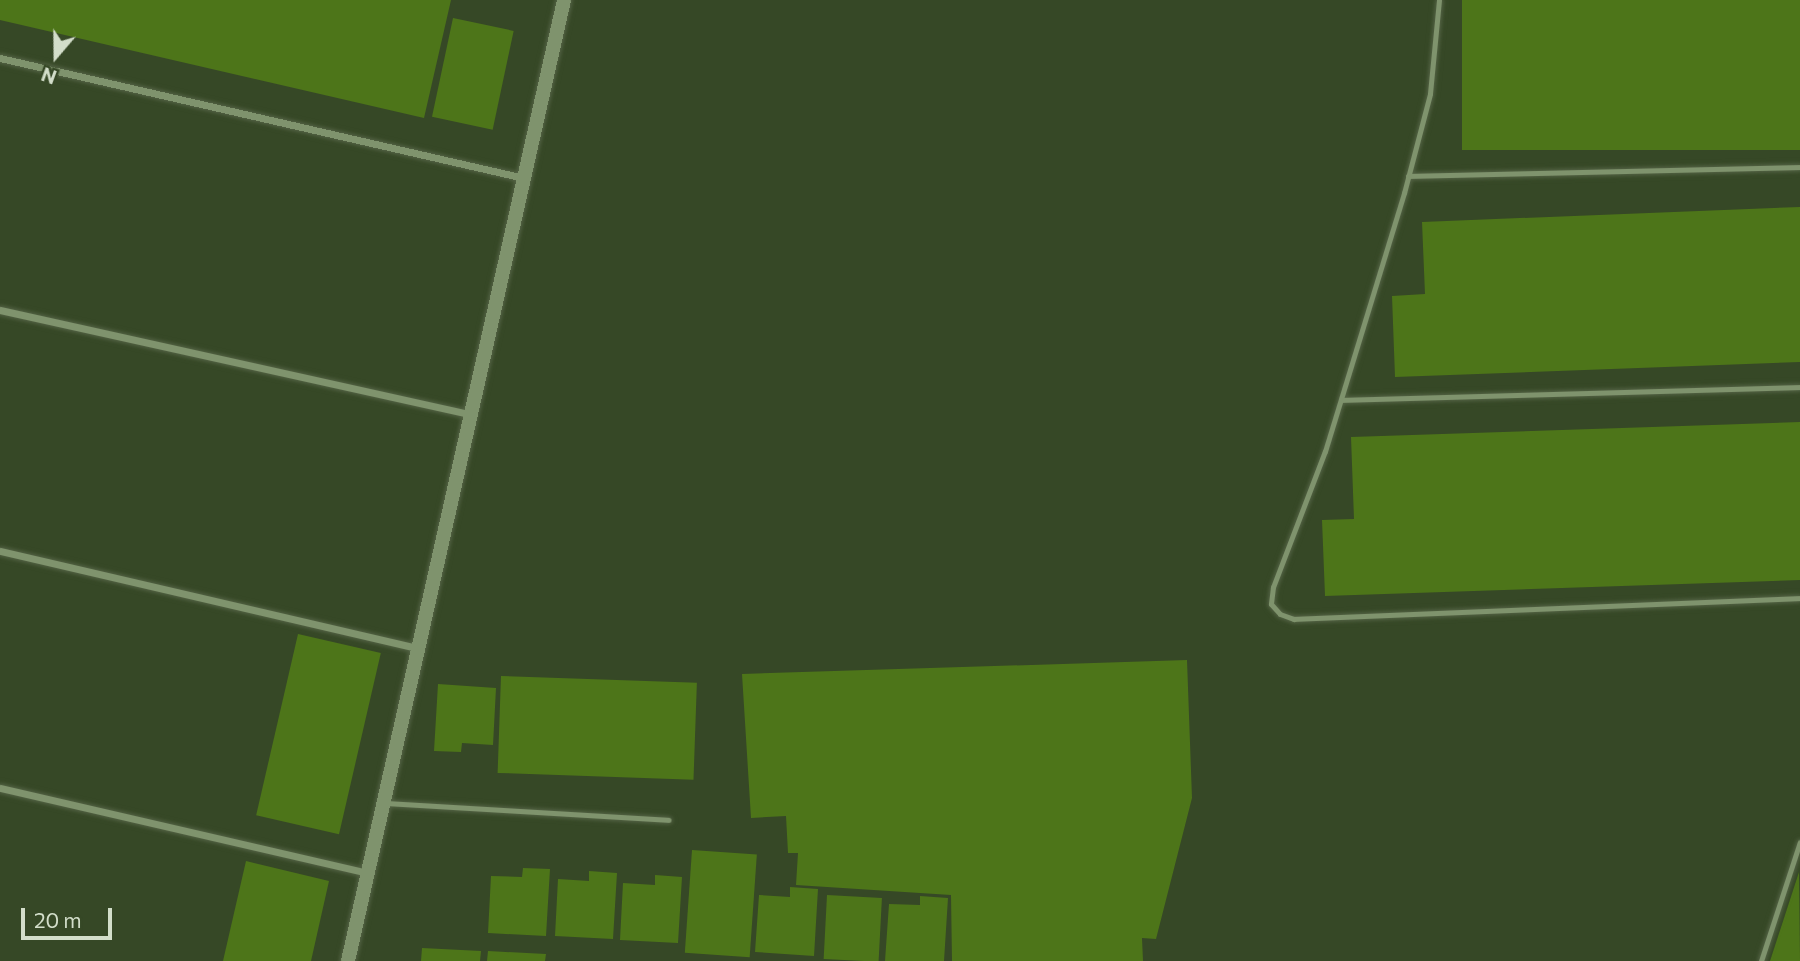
<!DOCTYPE html>
<style>
body{margin:0}
#map{position:relative;width:1800px;height:961px;overflow:hidden;background:#364826;font-family:Commissioner,sans-serif}
div>[style]{position:absolute}
.building>*{inset:0;background:#4d7519;transform-origin:0 0}
.roads{filter:drop-shadow(0 0 2px #546345) drop-shadow(0 0 2px #546345)}
.lane>*{height:5px;margin:-2.5px;padding:0 2.5px;transform-origin:2.5px;border-radius:2.5px;background:#7f936d}
.street>*{height:7px;margin:-3.5px;padding:0 3.5px;transform-origin:3.5px;border-radius:3.5px;background:#7f936d}
.secondary>*{height:14px;margin:-7px;padding:0 7px;transform-origin:7px;border-radius:7px;background:#7f936d}
span{translate:-50% -50%;white-space:nowrap;text-align:center;line-height:1.15;-webkit-text-stroke:5px #364826;paint-order:stroke}
.north{position:absolute;left:21px;top:21px;width:70px;height:70px;-webkit-text-stroke:5px #364826;paint-order:stroke;rotate:200deg;font-size:19px;font-weight:700;line-height:28px;text-align:center;color:#d3deca}
.north::after{content:'';display:block;margin:auto;width:24px;height:32px;background:#d3deca;clip-path:polygon(50% 0,100% 100%,50% 72%,0 100%)}
.scale{position:absolute;left:21px;top:908px;width:91px;height:32px;box-sizing:border-box;border:4px solid #d3deca;border-top:0;padding-left:9px;font-size:21px;line-height:24px;white-space:nowrap;color:#d3deca;-webkit-text-stroke:5px #364826;paint-order:stroke}
</style>
<div id="map">
<div class="building">
<div style="clip-path:polygon(0 0,451px 0,424px 118px,0 20px)"></div>
<div style="left:1462px;top:0;width:338px;height:150px"></div>
<div style="left:453px;top:18px;width:62px;height:101px;rotate:12deg"></div>
<div style="clip-path:polygon(1800px 207px,1800px 362px,1395px 377px,1392px 296px,1425px 294px,1422px 222px)"></div>
<div style="clip-path:polygon(1800px 422px,1800px 580px,1325px 596px,1322px 520px,1354px 519px,1351px 437px)"></div>
<div style="left:298px;top:634px;width:85px;height:186px;rotate:13deg"></div>
<div style="clip-path:polygon(1187px 660px,1192px 798px,1156px 939px,1142px 938px,1143px 961px,952px 961px,951px 895px,796px 885px,798px 853px,788px 853px,786px 816px,751px 818px,742px 674px)"></div>
<div style="left:501px;top:676px;width:196px;height:97px;rotate:2deg"></div>
<div style="clip-path:polygon(438px 684px,496px 688px,493px 745px,462px 743px,461px 752px,434px 751px)"></div>
<div style="left:692px;top:850px;width:65px;height:103px;rotate:4deg"></div>
<div style="clip-path:polygon(246px 861px,329px 881px,311px 961px,223px 961px)"></div>
<div style="clip-path:polygon(523px 868px,550px 869px,546px 936px,488px 933px,491px 876px,522px 877px)"></div>
<div style="clip-path:polygon(589px 871px,617px 873px,613px 939px,555px 936px,558px 879px,589px 881px)"></div>
<div style="clip-path:polygon(1799px 872px,1800px 961px,1770px 961px)"></div>
<div style="clip-path:polygon(655px 875px,682px 877px,678px 943px,620px 940px,623px 883px,655px 885px)"></div>
<div style="clip-path:polygon(790px 887px,818px 889px,814px 956px,755px 952px,759px 895px,790px 897px)"></div>
<div style="left:827px;top:895px;width:55px;height:64px;rotate:3deg"></div>
<div style="clip-path:polygon(920px 896px,948px 898px,944px 961px,885px 961px,889px 904px,920px 905px)"></div>
<div style="clip-path:polygon(422px 948px,481px 951px,480px 961px,421px 961px)"></div>
<div style="clip-path:polygon(488px 951px,546px 954px,545px 961px,487px 961px)"></div>
</div>
<div class="roads">
<div class="lane">
<div style="left:1439px;top:0;width:94px;rotate:95.5deg"></div>
<div style="left:1430px;top:94px;width:102px;rotate:104.7deg"></div>
<div style="left:1404px;top:193px;width:270px;rotate:107deg"></div>
<div style="left:1325px;top:451px;width:146px;rotate:110.9deg"></div>
<div style="left:1273px;top:587px;width:17px;rotate:97deg"></div>
<div style="left:1271px;top:604px;width:13px;rotate:48deg"></div>
<div style="left:1280px;top:614px;width:15px;rotate:20deg"></div>
<div style="left:1294px;top:619px;width:506px;rotate:-2.38deg"></div>
<div style="left:1408px;top:176px;width:392px;rotate:-1.3deg"></div>
<div style="left:1341px;top:400px;width:459px;rotate:-1.6deg"></div>
<div style="left:384px;top:803px;width:285px;rotate:3.4deg"></div>
<div style="left:1761px;top:961px;width:125px;rotate:-71.9deg"></div>
</div>
<div class="street">
<div style="left:0;top:58px;width:538px;rotate:12.9deg"></div>
<div style="left:0;top:310px;width:482px;rotate:12.5deg"></div>
<div style="left:0;top:551px;width:429px;rotate:13.1deg"></div>
<div style="left:0;top:788px;width:377px;rotate:13deg"></div>
</div>
<div class="secondary">
<div style="left:348px;top:961px;width:985px;rotate:-77.33deg"></div>
</div>
</div>
<div class="north">N</div>
<div class="scale">20 m</div>
</div>
